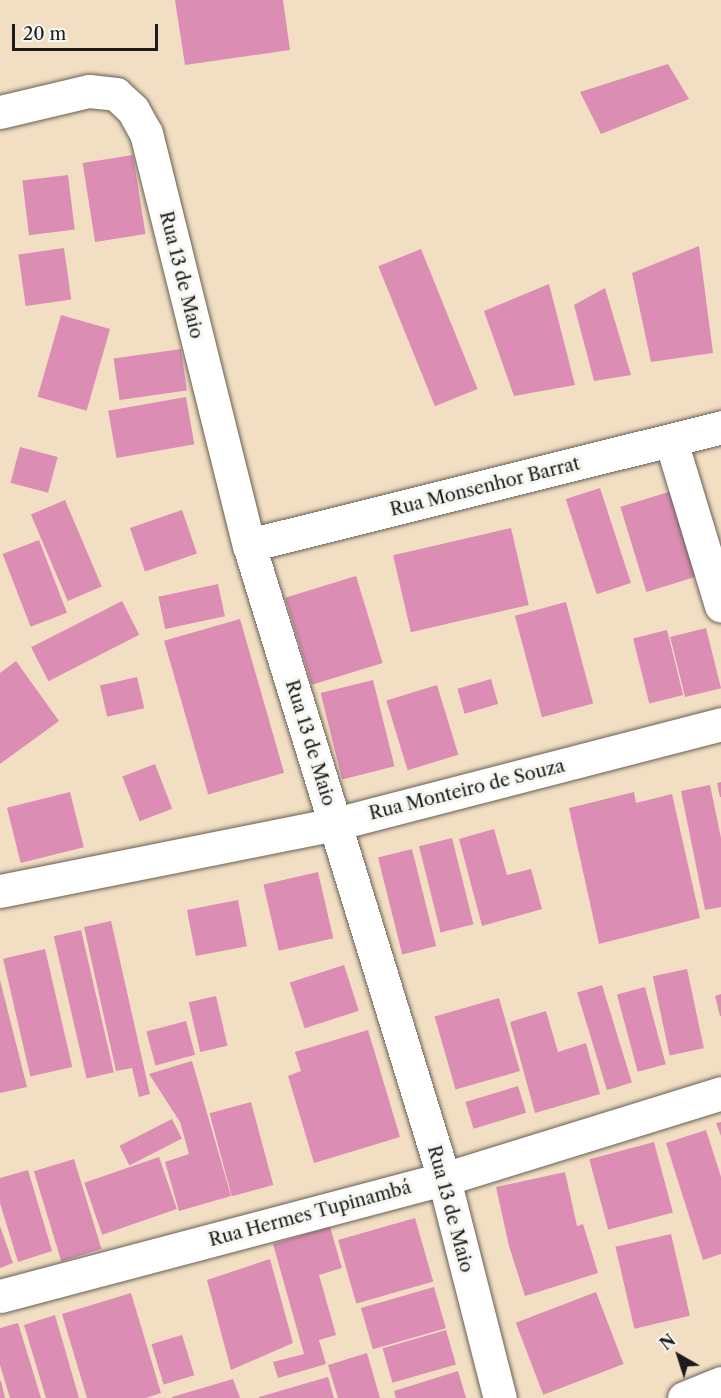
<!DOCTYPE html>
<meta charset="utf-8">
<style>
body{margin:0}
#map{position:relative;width:721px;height:1398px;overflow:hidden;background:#f2dec2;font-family:"Libre Caslon Text",serif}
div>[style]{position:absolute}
.building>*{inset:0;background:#dc8db4;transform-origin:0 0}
.roads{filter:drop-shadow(0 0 2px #676056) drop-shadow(0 0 2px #676056)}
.minor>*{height:33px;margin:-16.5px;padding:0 16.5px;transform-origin:16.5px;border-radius:16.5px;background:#fff}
.tertiary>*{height:33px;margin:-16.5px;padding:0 16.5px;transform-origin:16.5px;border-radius:16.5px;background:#fff}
span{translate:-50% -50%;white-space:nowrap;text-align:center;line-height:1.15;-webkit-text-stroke:6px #f6f6f2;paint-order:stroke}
.street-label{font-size:18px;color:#1c1c1c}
.north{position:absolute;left:649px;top:1326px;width:60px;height:60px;-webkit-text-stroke:4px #f6f6f2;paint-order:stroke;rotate:321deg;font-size:16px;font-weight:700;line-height:24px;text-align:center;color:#1c1c1c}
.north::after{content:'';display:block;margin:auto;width:21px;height:27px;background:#1c1c1c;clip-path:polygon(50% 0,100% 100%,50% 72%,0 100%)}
.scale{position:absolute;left:12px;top:24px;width:146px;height:27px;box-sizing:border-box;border:3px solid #1c1c1c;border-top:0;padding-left:8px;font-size:18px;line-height:21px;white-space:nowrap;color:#1c1c1c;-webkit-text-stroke:4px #f6f6f2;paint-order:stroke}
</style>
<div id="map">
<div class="building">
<div style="clip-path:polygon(175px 0,283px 0,290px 50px,185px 65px)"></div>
<div style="clip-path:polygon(668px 64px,689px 99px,601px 134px,580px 92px)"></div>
<div style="left:133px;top:155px;width:80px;height:51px;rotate:81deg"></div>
<div style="left:68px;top:175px;width:55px;height:46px;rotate:83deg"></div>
<div style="clip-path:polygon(699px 246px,713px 353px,651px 362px,632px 273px)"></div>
<div style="left:64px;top:248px;width:52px;height:46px;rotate:82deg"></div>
<div style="left:421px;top:249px;width:151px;height:46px;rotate:68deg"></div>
<div style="clip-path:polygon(549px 284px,575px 385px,514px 396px,484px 311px)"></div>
<div style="clip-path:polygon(605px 288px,631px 375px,594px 381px,574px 305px)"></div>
<div style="left:61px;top:315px;width:51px;height:85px;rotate:16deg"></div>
<div style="left:181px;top:349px;width:42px;height:68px;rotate:82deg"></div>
<div style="left:186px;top:397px;width:48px;height:79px;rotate:80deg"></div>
<div style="left:20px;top:447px;width:39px;height:37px;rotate:15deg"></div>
<div style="left:600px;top:488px;width:100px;height:36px;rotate:72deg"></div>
<div style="left:672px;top:491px;width:89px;height:54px;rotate:73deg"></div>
<div style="left:65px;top:500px;width:94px;height:37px;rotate:67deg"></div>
<div style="left:182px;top:510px;width:46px;height:55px;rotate:71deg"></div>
<div style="left:511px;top:528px;width:79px;height:121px;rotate:77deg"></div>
<div style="left:39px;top:540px;width:78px;height:39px;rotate:69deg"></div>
<div style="left:356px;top:576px;width:91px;height:74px;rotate:73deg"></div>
<div style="left:218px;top:584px;width:33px;height:61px;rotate:78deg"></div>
<div style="left:122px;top:601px;width:38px;height:102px;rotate:63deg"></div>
<div style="left:566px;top:602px;width:105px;height:53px;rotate:75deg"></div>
<div style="left:240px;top:619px;width:160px;height:79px;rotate:74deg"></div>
<div style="left:706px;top:628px;width:62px;height:37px;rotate:76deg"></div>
<div style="left:667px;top:630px;width:67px;height:35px;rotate:76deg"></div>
<div style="clip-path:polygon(16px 661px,59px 721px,0 764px,0 673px)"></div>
<div style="left:137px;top:677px;width:32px;height:38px;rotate:77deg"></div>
<div style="left:491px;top:679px;width:26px;height:35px;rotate:74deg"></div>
<div style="left:373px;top:680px;width:89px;height:54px;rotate:76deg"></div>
<div style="left:437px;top:685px;width:73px;height:53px;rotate:73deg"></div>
<div style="left:155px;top:764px;width:48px;height:35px;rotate:69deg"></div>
<div style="clip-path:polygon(721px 782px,721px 797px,720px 797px,717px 783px)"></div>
<div style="clip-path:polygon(710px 785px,721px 838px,721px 907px,705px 910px,681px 791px)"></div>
<div style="left:70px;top:792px;width:57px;height:65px;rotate:76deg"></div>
<div style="clip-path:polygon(634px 792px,636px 803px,672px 794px,700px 918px,599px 944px,569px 808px)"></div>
<div style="clip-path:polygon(494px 829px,507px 875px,531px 869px,542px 909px,482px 926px,459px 839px)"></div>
<div style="left:452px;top:838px;width:89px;height:34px;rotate:76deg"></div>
<div style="left:412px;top:849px;width:100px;height:35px;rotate:76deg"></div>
<div style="left:318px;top:872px;width:68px;height:56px;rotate:77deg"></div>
<div style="left:238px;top:900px;width:47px;height:52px;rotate:79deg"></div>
<div style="clip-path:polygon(111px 921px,150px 1094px,139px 1097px,132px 1068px,116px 1071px,84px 927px)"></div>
<div style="left:81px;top:930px;width:146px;height:28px;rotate:77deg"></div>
<div style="left:45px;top:949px;width:121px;height:43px;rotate:77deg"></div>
<div style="left:344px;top:965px;width:48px;height:57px;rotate:72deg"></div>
<div style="left:687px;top:969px;width:81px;height:35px;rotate:78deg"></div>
<div style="clip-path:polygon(0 980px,27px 1087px,0 1093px)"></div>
<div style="left:602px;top:985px;width:102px;height:26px;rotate:73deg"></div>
<div style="left:645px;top:987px;width:80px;height:29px;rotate:75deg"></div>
<div style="clip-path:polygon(721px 994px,721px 1016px,720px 1016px,715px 996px)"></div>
<div style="left:216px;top:996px;width:51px;height:28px;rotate:77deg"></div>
<div style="left:499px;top:998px;width:76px;height:67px;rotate:74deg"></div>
<div style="clip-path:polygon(546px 1011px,558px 1052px,586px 1043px,600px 1094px,535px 1113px,510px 1022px)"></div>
<div style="left:186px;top:1021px;width:35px;height:41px;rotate:75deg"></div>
<div style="clip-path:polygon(368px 1030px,400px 1137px,314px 1163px,288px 1076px,301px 1071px,295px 1052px)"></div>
<div style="clip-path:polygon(192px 1061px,231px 1196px,179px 1211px,165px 1162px,189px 1154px,180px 1122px,149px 1074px)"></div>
<div style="left:518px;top:1086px;width:28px;height:55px;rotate:73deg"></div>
<div style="left:251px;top:1102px;width:86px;height:43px;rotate:75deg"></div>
<div style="left:172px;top:1119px;width:22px;height:59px;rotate:63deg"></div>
<div style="clip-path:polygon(721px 1122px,721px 1136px,716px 1123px)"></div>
<div style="clip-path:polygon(706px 1130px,721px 1177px,721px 1254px,703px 1260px,666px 1143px)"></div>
<div style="left:654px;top:1142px;width:73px;height:67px;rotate:75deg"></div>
<div style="left:159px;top:1157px;width:55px;height:79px;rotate:71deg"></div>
<div style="left:74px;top:1159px;width:94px;height:42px;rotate:73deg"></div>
<div style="clip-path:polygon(28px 1170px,52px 1251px,18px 1262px,0 1203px,0 1178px)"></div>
<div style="clip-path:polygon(565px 1172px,577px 1226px,583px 1224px,598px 1273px,525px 1296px,509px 1246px,496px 1187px)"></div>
<div style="left:415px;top:1218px;width:66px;height:80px;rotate:74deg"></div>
<div style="clip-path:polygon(0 1226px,13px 1263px,0 1268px)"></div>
<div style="clip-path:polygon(330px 1227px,342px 1268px,319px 1275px,336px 1335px,319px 1340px,326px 1364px,278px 1378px,273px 1362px,304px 1354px,273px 1244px)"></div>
<div style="left:671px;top:1234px;width:84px;height:57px;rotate:77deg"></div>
<div style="clip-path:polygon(270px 1259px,293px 1343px,231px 1370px,207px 1280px)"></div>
<div style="left:434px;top:1287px;width:43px;height:76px;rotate:74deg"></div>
<div style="left:596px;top:1292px;width:77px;height:86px;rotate:69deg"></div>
<div style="clip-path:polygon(131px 1293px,161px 1393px,146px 1398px,87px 1398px,62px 1314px)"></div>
<div style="clip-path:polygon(55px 1315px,79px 1398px,46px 1398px,24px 1325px)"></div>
<div style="clip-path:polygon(18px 1323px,41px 1398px,10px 1398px,0 1365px,0 1328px)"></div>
<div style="left:446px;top:1330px;width:36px;height:66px;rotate:74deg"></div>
<div style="left:182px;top:1335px;width:42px;height:32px;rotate:73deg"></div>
<div style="clip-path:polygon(367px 1353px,380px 1398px,338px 1398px,328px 1365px)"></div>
<div style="clip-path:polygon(458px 1371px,466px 1398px,396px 1398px,394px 1391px)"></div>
<div style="clip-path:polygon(328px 1377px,334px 1398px,259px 1398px,259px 1397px)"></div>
<div style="clip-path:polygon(233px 1379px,240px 1398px,172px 1398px,172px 1397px)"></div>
<div style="clip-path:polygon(0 1381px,1px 1381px,5px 1398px,0 1398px)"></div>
</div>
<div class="roads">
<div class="minor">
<div style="left:0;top:112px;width:91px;rotate:-13.3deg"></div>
<div style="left:89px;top:91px;width:27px;rotate:6deg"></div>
<div style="left:671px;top:441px;width:172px;rotate:73.1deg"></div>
<div style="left:249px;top:545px;width:487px;rotate:-14deg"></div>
<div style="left:0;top:1296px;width:459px;rotate:-14.8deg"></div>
<div style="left:444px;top:1179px;width:290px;rotate:-17.2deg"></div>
<div style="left:684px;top:1398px;width:40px;rotate:-22deg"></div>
</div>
<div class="tertiary">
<div style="left:116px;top:94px;width:23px;rotate:43deg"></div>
<div style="left:133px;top:110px;width:26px;rotate:61deg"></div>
<div style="left:146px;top:133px;width:425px;rotate:76deg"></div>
<div style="left:249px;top:545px;width:663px;rotate:72.9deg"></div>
<div style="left:444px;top:1179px;width:226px;rotate:75.7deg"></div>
<div style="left:0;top:891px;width:342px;rotate:-11.3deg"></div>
<div style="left:335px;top:824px;width:399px;rotate:-14.5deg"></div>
</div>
</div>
<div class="street-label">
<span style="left:181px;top:275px;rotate:76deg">Rua 13 de Maio</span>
<span style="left:485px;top:487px;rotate:-14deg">Rua Monsenhor Barrat</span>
<span style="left:310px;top:743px;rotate:73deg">Rua 13 de Maio</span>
<span style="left:467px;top:790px;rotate:-14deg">Rua Monteiro de Souza</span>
<span style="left:450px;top:1209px;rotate:75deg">Rua 13 de Maio</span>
<span style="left:310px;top:1214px;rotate:-15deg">Rua Hermes Tupinambá</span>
</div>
<div class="north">N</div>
<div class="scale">20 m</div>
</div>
